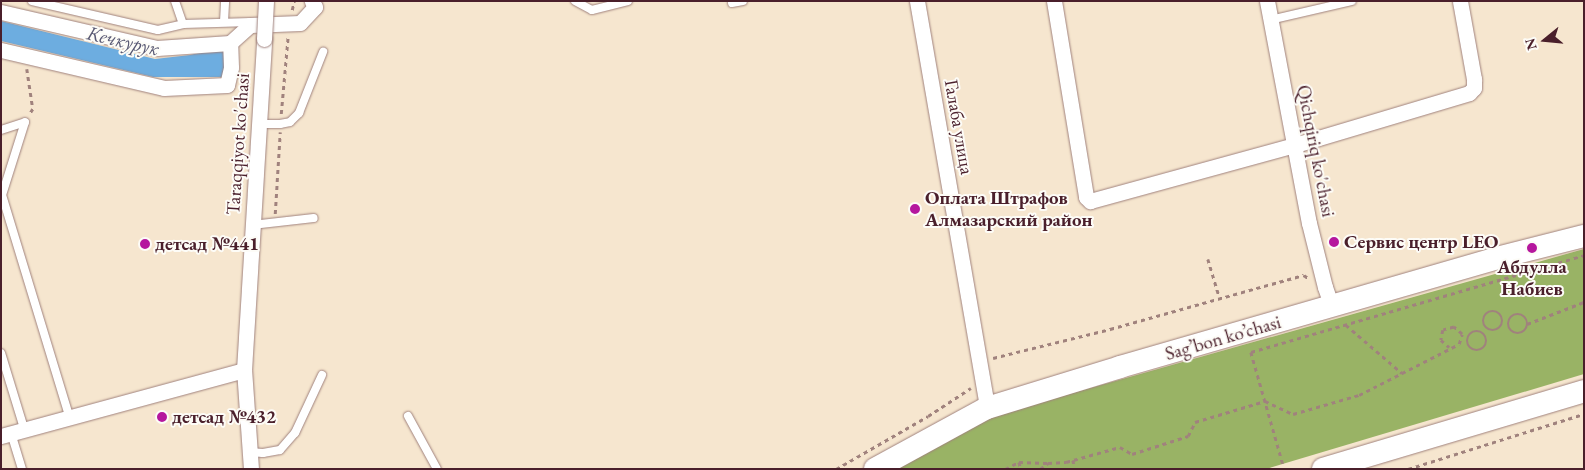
<!DOCTYPE html>
<meta charset="utf-8">
<style>
body{margin:0}
#map{position:relative;width:1585px;height:470px;overflow:hidden;background:#f6e6cf;font-family:"EB Garamond",serif}
div>[style]{position:absolute}
.forest>*{inset:0;background:#99b365}
.water>*{inset:0;background:#6dade0}
.path>*{height:2.5px;margin-top:-1.25px;transform-origin:0;background:repeating-linear-gradient(90deg,#a0827d 0 4px,transparent 0 8px)}
.path>.ring{margin:-1.25px;padding:0;box-sizing:content-box;background:none;border:2.5px solid #a0827d;border-radius:50%}
.roads{filter:drop-shadow(0 0 1px #a0827d) drop-shadow(0 0 1px #a0827d)}
.lane>*{height:8px;margin:-4px;padding:0 4px;transform-origin:4px;border-radius:4px;background:#fff}
.street>*{height:15px;margin:-7.5px;padding:0 7.5px;transform-origin:7.5px;border-radius:7.5px;background:#fff}
.primary>*{height:22px;margin:-11px;padding:0 11px;transform-origin:11px;border-radius:11px;background:#fff}
.bridges{filter:drop-shadow(0 0 1px #a0827d) drop-shadow(0 0 1px #a0827d)}
.street-bridge>*{height:15px;margin:-7.5px;padding:0 7.5px;transform-origin:7.5px;border-radius:7.5px;background:#fff}
.dots>*{width:14px;height:14px;translate:-50% -50%;box-sizing:border-box;border:2px solid #fdfcf7;border-radius:50%}
span{translate:-50% -50%;white-space:nowrap;text-align:center;line-height:1.15;-webkit-text-stroke:4px #fdfcf7;paint-order:stroke}
.street-label{font-size:19px;color:#4a1f2b}
.poi-label{font-size:19px;color:#4a1f2b;font-weight:700}
.left{translate:0 -50%;text-align:left}
.water-label{font-size:20px;color:#585873;font-style:italic}
.frame{position:absolute;inset:0;border:2px solid #4a1f2b;pointer-events:none}
.north{position:absolute;left:1520px;top:15px;width:50px;height:50px;-webkit-text-stroke:4px #fdfcf7;paint-order:stroke;rotate:253deg;font-size:14px;font-weight:700;line-height:20px;text-align:center;color:#4a1f2b}
.north::after{content:'';display:block;margin:auto;width:18px;height:22px;background:#4a1f2b;clip-path:polygon(50% 0,100% 100%,50% 72%,0 100%)}
</style>
<div id="map">
<div class="forest">
<div style="clip-path:polygon(1584px 249px,1584px 374px,1266px 469px,894px 469px,998px 414px)"></div>
</div>
<div class="water">
<div style="clip-path:polygon(1px 21px,155px 59px,190px 55px,223px 47px,228px 51px,223px 77px,153px 77px,1px 41px)"></div>
</div>
<div class="path">
<div style="left:292px;top:10px;width:9px;rotate:-77deg"></div>
<div style="left:27px;top:69px;width:40px;rotate:81.5deg"></div>
<div style="left:33px;top:109px;width:6px;rotate:121deg"></div>
<div style="left:281px;top:114px;width:79px;rotate:-84.9deg"></div>
<div style="left:275px;top:214px;width:82px;rotate:-86.5deg"></div>
<div style="left:1208px;top:259px;width:42px;rotate:73.3deg"></div>
<div class="ring" style="left:1483px;top:311px;width:17.5px;height:17.5px"></div>
<div class="ring" style="left:1508px;top:314px;width:17.5px;height:17.5px"></div>
<div style="left:1527px;top:324px;width:61px;rotate:-21.1deg"></div>
<div style="left:1346px;top:325px;width:74px;rotate:40.6deg"></div>
<div class="ring" style="left:1467px;top:331px;width:17.5px;height:17.5px"></div>
<div style="left:1251px;top:352px;width:347px;rotate:-16.2deg"></div>
<div style="left:1251px;top:352px;width:116px;rotate:74.1deg"></div>
<div style="left:993px;top:358px;width:121px;rotate:-13.9deg"></div>
<div style="left:1110px;top:329px;width:201px;rotate:-15.6deg"></div>
<div style="left:1304px;top:275px;width:5px;rotate:37deg"></div>
<div style="left:1073px;top:460px;width:9px;rotate:77deg"></div>
<div style="left:1019px;top:462px;width:7px;rotate:74deg"></div>
<div style="left:836px;top:469px;width:106px;rotate:-29.9deg"></div>
<div style="left:928px;top:416px;width:51px;rotate:-33.1deg"></div>
<div style="left:1005px;top:469px;width:16px;rotate:-27deg"></div>
<div style="left:1019px;top:462px;width:28px;rotate:2deg"></div>
<div style="left:1040px;top:469px;width:10px;rotate:-37deg"></div>
<div style="left:1048px;top:463px;width:18px;rotate:-3deg"></div>
<div style="left:1066px;top:462px;width:56px;rotate:-15.5deg"></div>
<div style="left:1120px;top:447px;width:14px;rotate:30deg"></div>
<div style="left:1132px;top:454px;width:59px;rotate:-17.8deg"></div>
<div style="left:1188px;top:436px;width:16px;rotate:-63deg"></div>
<div style="left:1195px;top:422px;width:73px;rotate:-16.7deg"></div>
<div style="left:1265px;top:401px;width:31px;rotate:25deg"></div>
<div style="left:1293px;top:414px;width:69px;rotate:-16.1deg"></div>
<div style="left:1359px;top:395px;width:112px;rotate:-27deg"></div>
<div style="left:1459px;top:344px;width:10px;rotate:-73deg"></div>
<div style="left:1462px;top:334px;width:11px;rotate:-139deg"></div>
<div style="left:1454px;top:327px;width:11px;rotate:165deg"></div>
<div style="left:1443px;top:330px;width:10px;rotate:101deg"></div>
<div style="left:1441px;top:340px;width:11px;rotate:41deg"></div>
<div style="left:1408px;top:469px;width:184px;rotate:-17.4deg"></div>
</div>
<div class="roads">
<div class="lane">
<div style="left:32px;top:1px;width:129px;rotate:13deg"></div>
<div style="left:158px;top:30px;width:26px;rotate:-13deg"></div>
<div style="left:183px;top:24px;width:68px;rotate:-1.7deg"></div>
<div style="left:175px;top:1px;width:24px;rotate:71deg"></div>
<div style="left:575px;top:1px;width:19px;rotate:28deg"></div>
<div style="left:592px;top:10px;width:37px;rotate:-14deg"></div>
<div style="left:732px;top:3px;width:11px;rotate:-10deg"></div>
<div style="left:1270px;top:20px;width:84px;rotate:-13deg"></div>
<div style="left:224px;top:22px;width:21px;rotate:-87deg"></div>
<div style="left:25px;top:122px;width:77px;rotate:107.5deg"></div>
<div style="left:2px;top:195px;width:231px;rotate:73.1deg"></div>
<div style="left:259px;top:124px;width:21px"></div>
<div style="left:280px;top:124px;width:10px;rotate:-11deg"></div>
<div style="left:290px;top:122px;width:13px;rotate:-45deg"></div>
<div style="left:299px;top:113px;width:66px;rotate:-68.5deg"></div>
<div style="left:1px;top:130px;width:25px;rotate:-18deg"></div>
<div style="left:252px;top:225px;width:62px;rotate:-6.4deg"></div>
<div style="left:1px;top:353px;width:78px;rotate:73deg"></div>
<div style="left:408px;top:416px;width:60px;rotate:61.3deg"></div>
<div style="left:11px;top:433px;width:38px;rotate:73deg"></div>
<div style="left:249px;top:452px;width:14px;rotate:4deg"></div>
<div style="left:263px;top:453px;width:17px;rotate:-10deg"></div>
<div style="left:280px;top:450px;width:23px;rotate:-49deg"></div>
<div style="left:295px;top:433px;width:64px;rotate:-65deg"></div>
</div>
<div class="street">
<div style="left:917px;top:1px;width:413px;rotate:80.2deg"></div>
<div style="left:1054px;top:1px;width:199px;rotate:80.7deg"></div>
<div style="left:1086px;top:197px;width:6px;rotate:45deg"></div>
<div style="left:1090px;top:201px;width:213px;rotate:-15.3deg"></div>
<div style="left:1295px;top:145px;width:182px;rotate:-16.6deg"></div>
<div style="left:1469px;top:93px;width:7px;rotate:-45deg"></div>
<div style="left:1474px;top:88px;width:9px;rotate:-90deg"></div>
<div style="left:1474px;top:79px;width:79px;rotate:-100.2deg"></div>
<div style="left:1267px;top:1px;width:226px;rotate:79.3deg"></div>
<div style="left:1309px;top:223px;width:66px;rotate:76deg"></div>
<div style="left:1325px;top:287px;width:21px;rotate:71deg"></div>
<div style="left:1px;top:12px;width:160px;rotate:13deg"></div>
<div style="left:157px;top:48px;width:73px;rotate:-3.9deg"></div>
<div style="left:1px;top:50px;width:167px;rotate:13.1deg"></div>
<div style="left:164px;top:88px;width:63px;rotate:-2.7deg"></div>
<div style="left:227px;top:85px;width:18px;rotate:-77deg"></div>
<div style="left:231px;top:67px;width:24px;rotate:-92deg"></div>
<div style="left:230px;top:43px;width:27px;rotate:-42deg"></div>
<div style="left:250px;top:25px;width:50px;rotate:-2.3deg"></div>
<div style="left:300px;top:23px;width:22px;rotate:-47deg"></div>
<div style="left:315px;top:7px;width:7px;rotate:-117deg"></div>
<div style="left:1px;top:436px;width:252px;rotate:-15.2deg"></div>
<div style="left:251px;top:469px;width:99px;rotate:-94deg"></div>
<div style="left:244px;top:370px;width:332px;rotate:-86.5deg"></div>
</div>
<div class="primary">
<div style="left:875px;top:469px;width:128px;rotate:-28.6deg"></div>
<div style="left:987px;top:408px;width:139px;rotate:-17.1deg"></div>
<div style="left:1120px;top:367px;width:388px;rotate:-16.1deg"></div>
<div style="left:1493px;top:259px;width:94px;rotate:-14.2deg"></div>
<div style="left:1323px;top:469px;width:272px;rotate:-16.6deg"></div>
</div>
</div>
<div class="bridges">
<div class="street-bridge">
<div style="left:264px;top:39px;width:38px;rotate:-87deg"></div>
</div>
</div>
<div class="dots">
<div style="left:915px;top:209px;background:#b5179e"></div>
<div style="left:1334px;top:242px;background:#b5179e"></div>
<div style="left:145px;top:244px;background:#b5179e"></div>
<div style="left:1532px;top:248px;background:#b5179e"></div>
<div style="left:162px;top:417px;background:#b5179e"></div>
</div>
<div class="street-label">
<span style="left:959px;top:127px;rotate:80deg">Галаба улица</span>
<span style="left:238px;top:144px;rotate:-86deg">Taraqqiyot ko'chasi</span>
<span style="left:1316px;top:151px;rotate:79deg">Qichqiriq ko'chasi</span>
<span style="left:1223px;top:338px;rotate:-16deg">Sag’bon ko’chasi</span>
</div>
<div class="poi-label">
<span class="left" style="left:925px;top:209px">Оплата Штрафов<br>Aлмазарский район</span>
<span class="left" style="left:1344px;top:242px">Сервис центр LEO</span>
<span class="left" style="left:155px;top:244px">детсад №441</span>
<span style="left:1532px;top:278px">Абдулла<br>Набиев</span>
<span class="left" style="left:172px;top:417px">детсад №432</span>
</div>
<div class="water-label">
<span style="left:123px;top:41px;rotate:13deg">Кечкурук</span>
</div>
<div class="frame"></div>
<div class="north">N</div>
</div>
